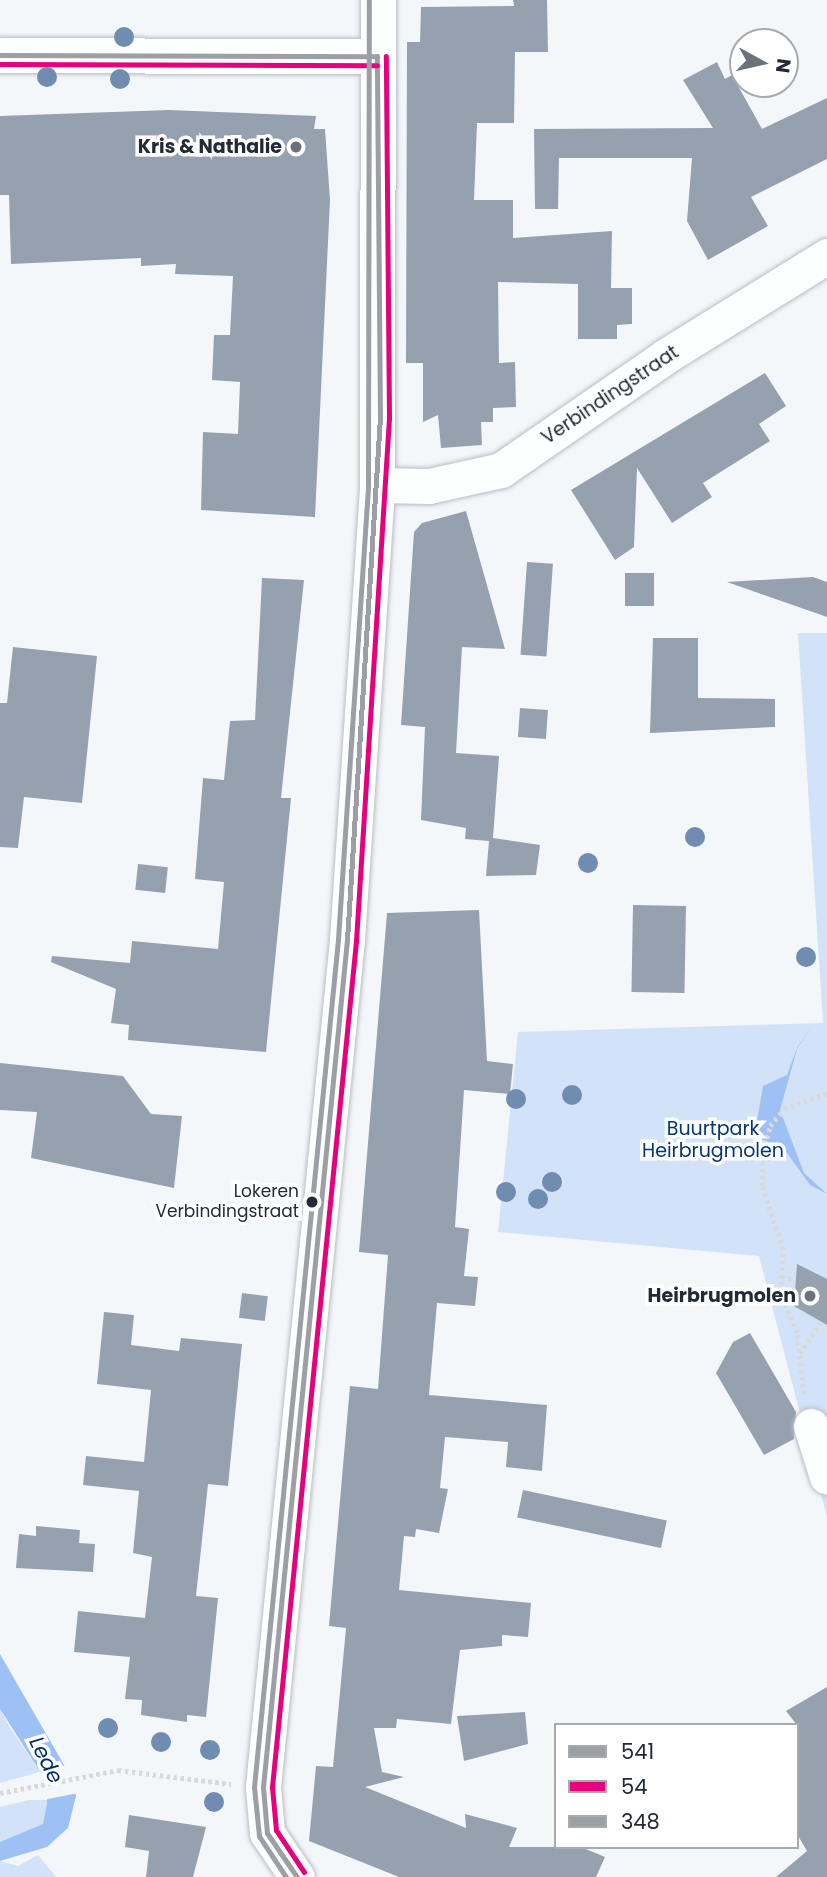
<!DOCTYPE html>
<style>
body{margin:0}
#map{position:relative;width:827px;height:1877px;overflow:hidden;background:#f4f7fa;font-family:Poppins,sans-serif}
div>[style]{position:absolute}
.green>*{inset:0;background:#d2e2f8}
.water>*{inset:0;background:#9dc1f4}
.pier>*{inset:0;background:#f4f7fa}
.building>*{inset:0;background:#96a1af;transform-origin:0 0}
.path>*{height:4.5px;margin-top:-2.25px;transform-origin:0;background:repeating-linear-gradient(90deg,#d8d9db 0 3.5px,transparent 0 7px)}
.roads{filter:drop-shadow(0 0 2px #b9bec5) drop-shadow(0 0 2px #b9bec5)}
.minor>*{height:35px;margin:-17.5px;padding:0 17.5px;transform-origin:17.5px;border-radius:17.5px;background:#fdfefe}
.bus-1>*{height:5px;margin:-2.5px;padding:0 2.5px;transform-origin:2.5px;border-radius:2.5px;background:#9c9fa4}
.bus-2>*{height:5px;margin:-2.5px;padding:0 2.5px;transform-origin:2.5px;border-radius:2.5px;background:#e6007e}
.bus-3>*{height:5px;margin:-2.5px;padding:0 2.5px;transform-origin:2.5px;border-radius:2.5px;background:#9c9fa4}
.trees>*{width:20px;height:20px;margin:-10px;border-radius:50%;background:#708cb0}
.dots>*{width:19px;height:19px;translate:-50% -50%;box-sizing:border-box;border:4px solid #fff;border-radius:50%}
span{translate:-50% -50%;white-space:nowrap;text-align:center;line-height:1.15;-webkit-text-stroke:7px #fff;paint-order:stroke}
.bus-label{font-size:17px;color:#232a35}
.right{translate:-100% -50%;text-align:right}
.poi-label{font-size:19px;color:#232a35;font-weight:700}
.street-label{font-size:19px;color:#232a35}
.park-label{font-size:19px;color:#043574}
.water-label{font-size:21px;color:#002d6b;font-style:italic}
.legend{position:absolute;left:554px;top:1723px;width:245px;height:126px;box-sizing:border-box;background:#fff;border:2px solid #a7aaae;margin:0;padding:9px 12px;list-style:none;font-size:21px;color:#232a35}
.legend li{display:flex;align-items:center;gap:14px;height:35px}
.legend b{width:35px;border:2px solid #a7aaae}
.north{position:absolute;left:729px;top:28px;width:70px;height:70px;box-sizing:border-box;background:#fff;border:2px solid #a7aaae;border-radius:50%;rotate:98deg;font-size:19px;font-weight:700;line-height:28px;text-align:center;color:#232a35}
.north::after{content:'';display:block;margin:auto;width:24px;height:32px;background:#6c727a;clip-path:polygon(50% 0,100% 100%,50% 72%,0 100%)}
</style>
<div id="map">
<div class="green">
<div style="clip-path:polygon(798px 633px,827px 633px,827px 1517px,759px 1256px,498px 1232px,518px 1032px,823px 1023px)"></div>
<div style="clip-path:polygon(0 1709px,9px 1726px,40px 1772px,0 1783px)"></div>
<div style="clip-path:polygon(29px 1800px,47px 1800px,44px 1824px,0 1842px,0 1807px)"></div>
<div style="clip-path:polygon(38px 1855px,56px 1877px,0 1877px,0 1861px,18px 1866px)"></div>
</div>
<div class="water">
<div style="clip-path:polygon(813px 1024px,797px 1049px,780px 1110px,804px 1173px,827px 1194px,810px 1185px,782px 1146px,760px 1139px,757px 1121px,763px 1086px,787px 1075px,797px 1048px)"></div>
<div style="clip-path:polygon(0 1654px,71px 1777px,76px 1796px,68px 1828px,47px 1847px,0 1861px,0 1842px,43px 1824px,47px 1803px,46px 1781px,0 1709px)"></div>
</div>
<div class="pier">
<div style="clip-path:polygon(68px 1765px,78px 1793px,43px 1800px,36px 1773px)"></div>
</div>
<div class="building">
<div style="clip-path:polygon(513px 0,547px 0,548px 52px,515px 52px,514px 123px,477px 123px,474px 200px,513px 200px,513px 238px,612px 231px,611px 288px,632px 288px,632px 324px,617px 325px,617px 339px,578px 339px,578px 284px,498px 282px,499px 363px,515px 362px,516px 407px,493px 408px,493px 422px,481px 422px,482px 445px,441px 448px,438px 415px,423px 422px,423px 363px,406px 363px,407px 42px,420px 42px,421px 7px,514px 6px)"></div>
<div style="clip-path:polygon(717px 62px,725px 79px,732px 75px,762px 129px,827px 98px,827px 159px,751px 197px,768px 226px,708px 260px,687px 221px,692px 158px,559px 158px,558px 209px,535px 209px,534px 129px,713px 128px,683px 80px)"></div>
<div style="clip-path:polygon(169px 110px,316px 116px,314px 129px,325px 129px,330px 200px,315px 517px,201px 510px,203px 432px,238px 434px,240px 382px,212px 380px,214px 335px,230px 335px,233px 276px,175px 274px,176px 264px,141px 266px,141px 258px,11px 264px,9px 195px,0 195px,0 116px)"></div>
<div style="clip-path:polygon(765px 373px,786px 406px,759px 424px,770px 441px,703px 483px,712px 497px,672px 523px,637px 468px,634px 547px,615px 560px,571px 490px)"></div>
<div style="clip-path:polygon(466px 511px,505px 649px,462px 647px,456px 753px,499px 756px,493px 838px,540px 845px,536px 875px,486px 876px,489px 841px,465px 839px,466px 828px,421px 820px,425px 727px,401px 725px,414px 532px,422px 523px)"></div>
<div style="left:527px;top:562px;width:26px;height:93px;rotate:4deg"></div>
<div style="left:625px;top:573px;width:29px;height:33px"></div>
<div style="clip-path:polygon(813px 577px,827px 582px,827px 617px,727px 582px)"></div>
<div style="clip-path:polygon(262px 578px,304px 580px,281px 798px,291px 798px,266px 1052px,128px 1040px,129px 1025px,111px 1023px,116px 989px,51px 962px,52px 956px,130px 963px,132px 941px,218px 949px,224px 882px,195px 879px,203px 778px,224px 780px,230px 721px,255px 720px)"></div>
<div style="clip-path:polygon(653px 638px,698px 638px,698px 698px,775px 699px,775px 727px,650px 733px)"></div>
<div style="clip-path:polygon(13px 647px,97px 656px,82px 803px,24px 797px,18px 848px,0 847px,0 703px,7px 703px)"></div>
<div style="left:520px;top:708px;width:28px;height:29px;rotate:4deg"></div>
<div style="left:138px;top:864px;width:30px;height:26px;rotate:6deg"></div>
<div style="left:686px;top:906px;width:87px;height:53px;rotate:91deg"></div>
<div style="clip-path:polygon(479px 910px,487px 1061px,513px 1064px,510px 1094px,464px 1090px,455px 1227px,469px 1229px,464px 1276px,478px 1277px,475px 1306px,437px 1303px,429px 1395px,547px 1405px,542px 1471px,506px 1467px,508px 1442px,445px 1437px,440px 1488px,448px 1489px,439px 1533px,416px 1529px,415px 1537px,404px 1536px,399px 1590px,531px 1603px,528px 1637px,502px 1635px,502px 1646px,460px 1650px,451px 1724px,397px 1719px,396px 1728px,374px 1728px,382px 1772px,404px 1777px,365px 1787px,466px 1828px,465px 1814px,517px 1828px,509px 1847px,581px 1847px,605px 1857px,596px 1877px,399px 1877px,309px 1841px,316px 1766px,333px 1767px,346px 1628px,329px 1626px,350px 1386px,378px 1389px,388px 1255px,359px 1252px,387px 913px)"></div>
<div style="clip-path:polygon(0 1063px,123px 1076px,151px 1114px,182px 1116px,174px 1188px,31px 1158px,37px 1112px,0 1110px)"></div>
<div style="clip-path:polygon(797px 1264px,827px 1279px,827px 1325px,794px 1306px)"></div>
<div style="left:242px;top:1293px;width:26px;height:25px;rotate:7deg"></div>
<div style="clip-path:polygon(104px 1312px,134px 1315px,131px 1345px,179px 1351px,181px 1338px,242px 1344px,228px 1486px,208px 1484px,196px 1596px,218px 1598px,206px 1717px,187px 1715px,187px 1722px,141px 1715px,142px 1700px,125px 1699px,130px 1657px,74px 1652px,78px 1611px,145px 1618px,152px 1557px,133px 1553px,139px 1491px,83px 1485px,86px 1456px,144px 1462px,151px 1390px,97px 1384px)"></div>
<div style="clip-path:polygon(750px 1333px,796px 1412px,794px 1439px,764px 1455px,716px 1373px,733px 1342px)"></div>
<div style="left:523px;top:1490px;width:147px;height:28px;rotate:12deg"></div>
<div style="clip-path:polygon(36px 1526px,80px 1530px,79px 1543px,95px 1544px,93px 1572px,16px 1568px,19px 1534px,36px 1536px)"></div>
<div style="clip-path:polygon(827px 1687px,827px 1877px,776px 1877px,807px 1851px,797px 1834px,797px 1725px,786px 1711px)"></div>
<div style="clip-path:polygon(525px 1712px,528px 1744px,464px 1761px,457px 1716px)"></div>
<div style="clip-path:polygon(129px 1815px,206px 1827px,193px 1877px,146px 1877px,149px 1851px,125px 1847px)"></div>
</div>
<div class="path">
<div style="left:781px;top:1277px;width:11px;rotate:10deg"></div>
<div style="left:800px;top:1354px;width:37px;rotate:-57deg"></div>
<div style="left:804px;top:1394px;width:61px;rotate:-96.5deg"></div>
<div style="left:797px;top:1333px;width:44px;rotate:-112.5deg"></div>
<div style="left:780px;top:1292px;width:42px;rotate:-85.9deg"></div>
<div style="left:783px;top:1250px;width:67px;rotate:-108.2deg"></div>
<div style="left:762px;top:1186px;width:34px;rotate:-88deg"></div>
<div style="left:763px;top:1152px;width:27px;rotate:-75deg"></div>
<div style="left:770px;top:1126px;width:22px;rotate:-51deg"></div>
<div style="left:784px;top:1109px;width:46px;rotate:-20.4deg"></div>
<div style="left:0;top:1793px;width:120px;rotate:-11deg"></div>
<div style="left:118px;top:1770px;width:114px;rotate:7.1deg"></div>
</div>
<div class="roads">
<div class="minor">
<div style="left:0;top:55px;width:377px;rotate:0.2deg"></div>
<div style="left:377px;top:485px;width:52px;rotate:1.1deg"></div>
<div style="left:429px;top:486px;width:74px;rotate:-12.5deg"></div>
<div style="left:501px;top:470px;width:201px;rotate:-34.6deg"></div>
<div style="left:666px;top:356px;width:190px;rotate:-31.8deg"></div>
<div style="left:811px;top:1426px;width:53px;rotate:72.6deg"></div>
<div style="left:297px;top:1877px;width:53px;rotate:-124.3deg"></div>
<div style="left:267px;top:1833px;width:46px;rotate:-95deg"></div>
<div style="left:263px;top:1787px;width:851px;rotate:-84.34deg"></div>
<div style="left:347px;top:940px;width:456px;rotate:-86.2deg"></div>
<div style="left:377px;top:485px;width:485px;rotate:-89.9deg"></div>
</div>
</div>
<div class="bus-1">
<div style="left:0;top:55px;width:377px;rotate:0.2deg"></div>
<div style="left:297px;top:1877px;width:53px;rotate:-124.3deg"></div>
<div style="left:267px;top:1833px;width:46px;rotate:-95deg"></div>
<div style="left:263px;top:1787px;width:851px;rotate:-84.34deg"></div>
<div style="left:347px;top:940px;width:524px;rotate:-86.39deg"></div>
<div style="left:380px;top:417px;width:361px;rotate:-90.5deg"></div>
</div>
<div class="bus-2">
<div style="left:0;top:64px;width:377px;rotate:0.2deg"></div>
<div style="left:304px;top:1872px;width:50px;rotate:-123.7deg"></div>
<div style="left:276px;top:1830px;width:43px;rotate:-95.3deg"></div>
<div style="left:272px;top:1787px;width:850px;rotate:-84.33deg"></div>
<div style="left:356px;top:941px;width:524px;rotate:-86.39deg"></div>
<div style="left:389px;top:418px;width:362px;rotate:-90.5deg"></div>
</div>
<div class="bus-3">
<div style="left:286px;top:1877px;width:49px;rotate:-123.4deg"></div>
<div style="left:259px;top:1836px;width:49px;rotate:-95.8deg"></div>
<div style="left:254px;top:1787px;width:852px;rotate:-84.34deg"></div>
<div style="left:338px;top:939px;width:455px;rotate:-86.2deg"></div>
<div style="left:368px;top:485px;width:485px;rotate:-89.9deg"></div>
</div>
<div class="trees">
<div style="left:124px;top:37px"></div>
<div style="left:47px;top:77px"></div>
<div style="left:120px;top:79px"></div>
<div style="left:695px;top:837px"></div>
<div style="left:588px;top:863px"></div>
<div style="left:806px;top:957px"></div>
<div style="left:572px;top:1095px"></div>
<div style="left:516px;top:1099px"></div>
<div style="left:552px;top:1182px"></div>
<div style="left:506px;top:1192px"></div>
<div style="left:538px;top:1199px"></div>
<div style="left:108px;top:1728px"></div>
<div style="left:161px;top:1742px"></div>
<div style="left:210px;top:1750px"></div>
<div style="left:214px;top:1802px"></div>
</div>
<div class="dots">
<div style="left:296px;top:147px;background:#6c727a"></div>
<div style="left:312px;top:1202px;background:#232a35"></div>
<div style="left:810px;top:1296px;background:#6c727a"></div>
</div>
<div class="bus-label">
<span class="right" style="left:299px;top:1202px">Lokeren<br>Verbindingstraat</span>
</div>
<div class="poi-label">
<span class="right" style="left:282px;top:147px">Kris &amp; Nathalie</span>
<span class="right" style="left:796px;top:1296px">Heirbrugmolen</span>
</div>
<div class="street-label">
<span style="left:610px;top:395px;rotate:-34deg">Verbindingstraat</span>
</div>
<div class="park-label">
<span style="left:713px;top:1140px">Buurtpark<br>Heirbrugmolen</span>
</div>
<div class="water-label">
<span style="left:46px;top:1760px;rotate:63deg">Lede</span>
</div>
<ul class="legend">
<li><b style="height:9px;background:#9c9fa4"></b>541</li>
<li><b style="height:9px;background:#e6007e"></b>54</li>
<li><b style="height:9px;background:#9c9fa4"></b>348</li>
</ul>
<div class="north">N</div>
</div>
